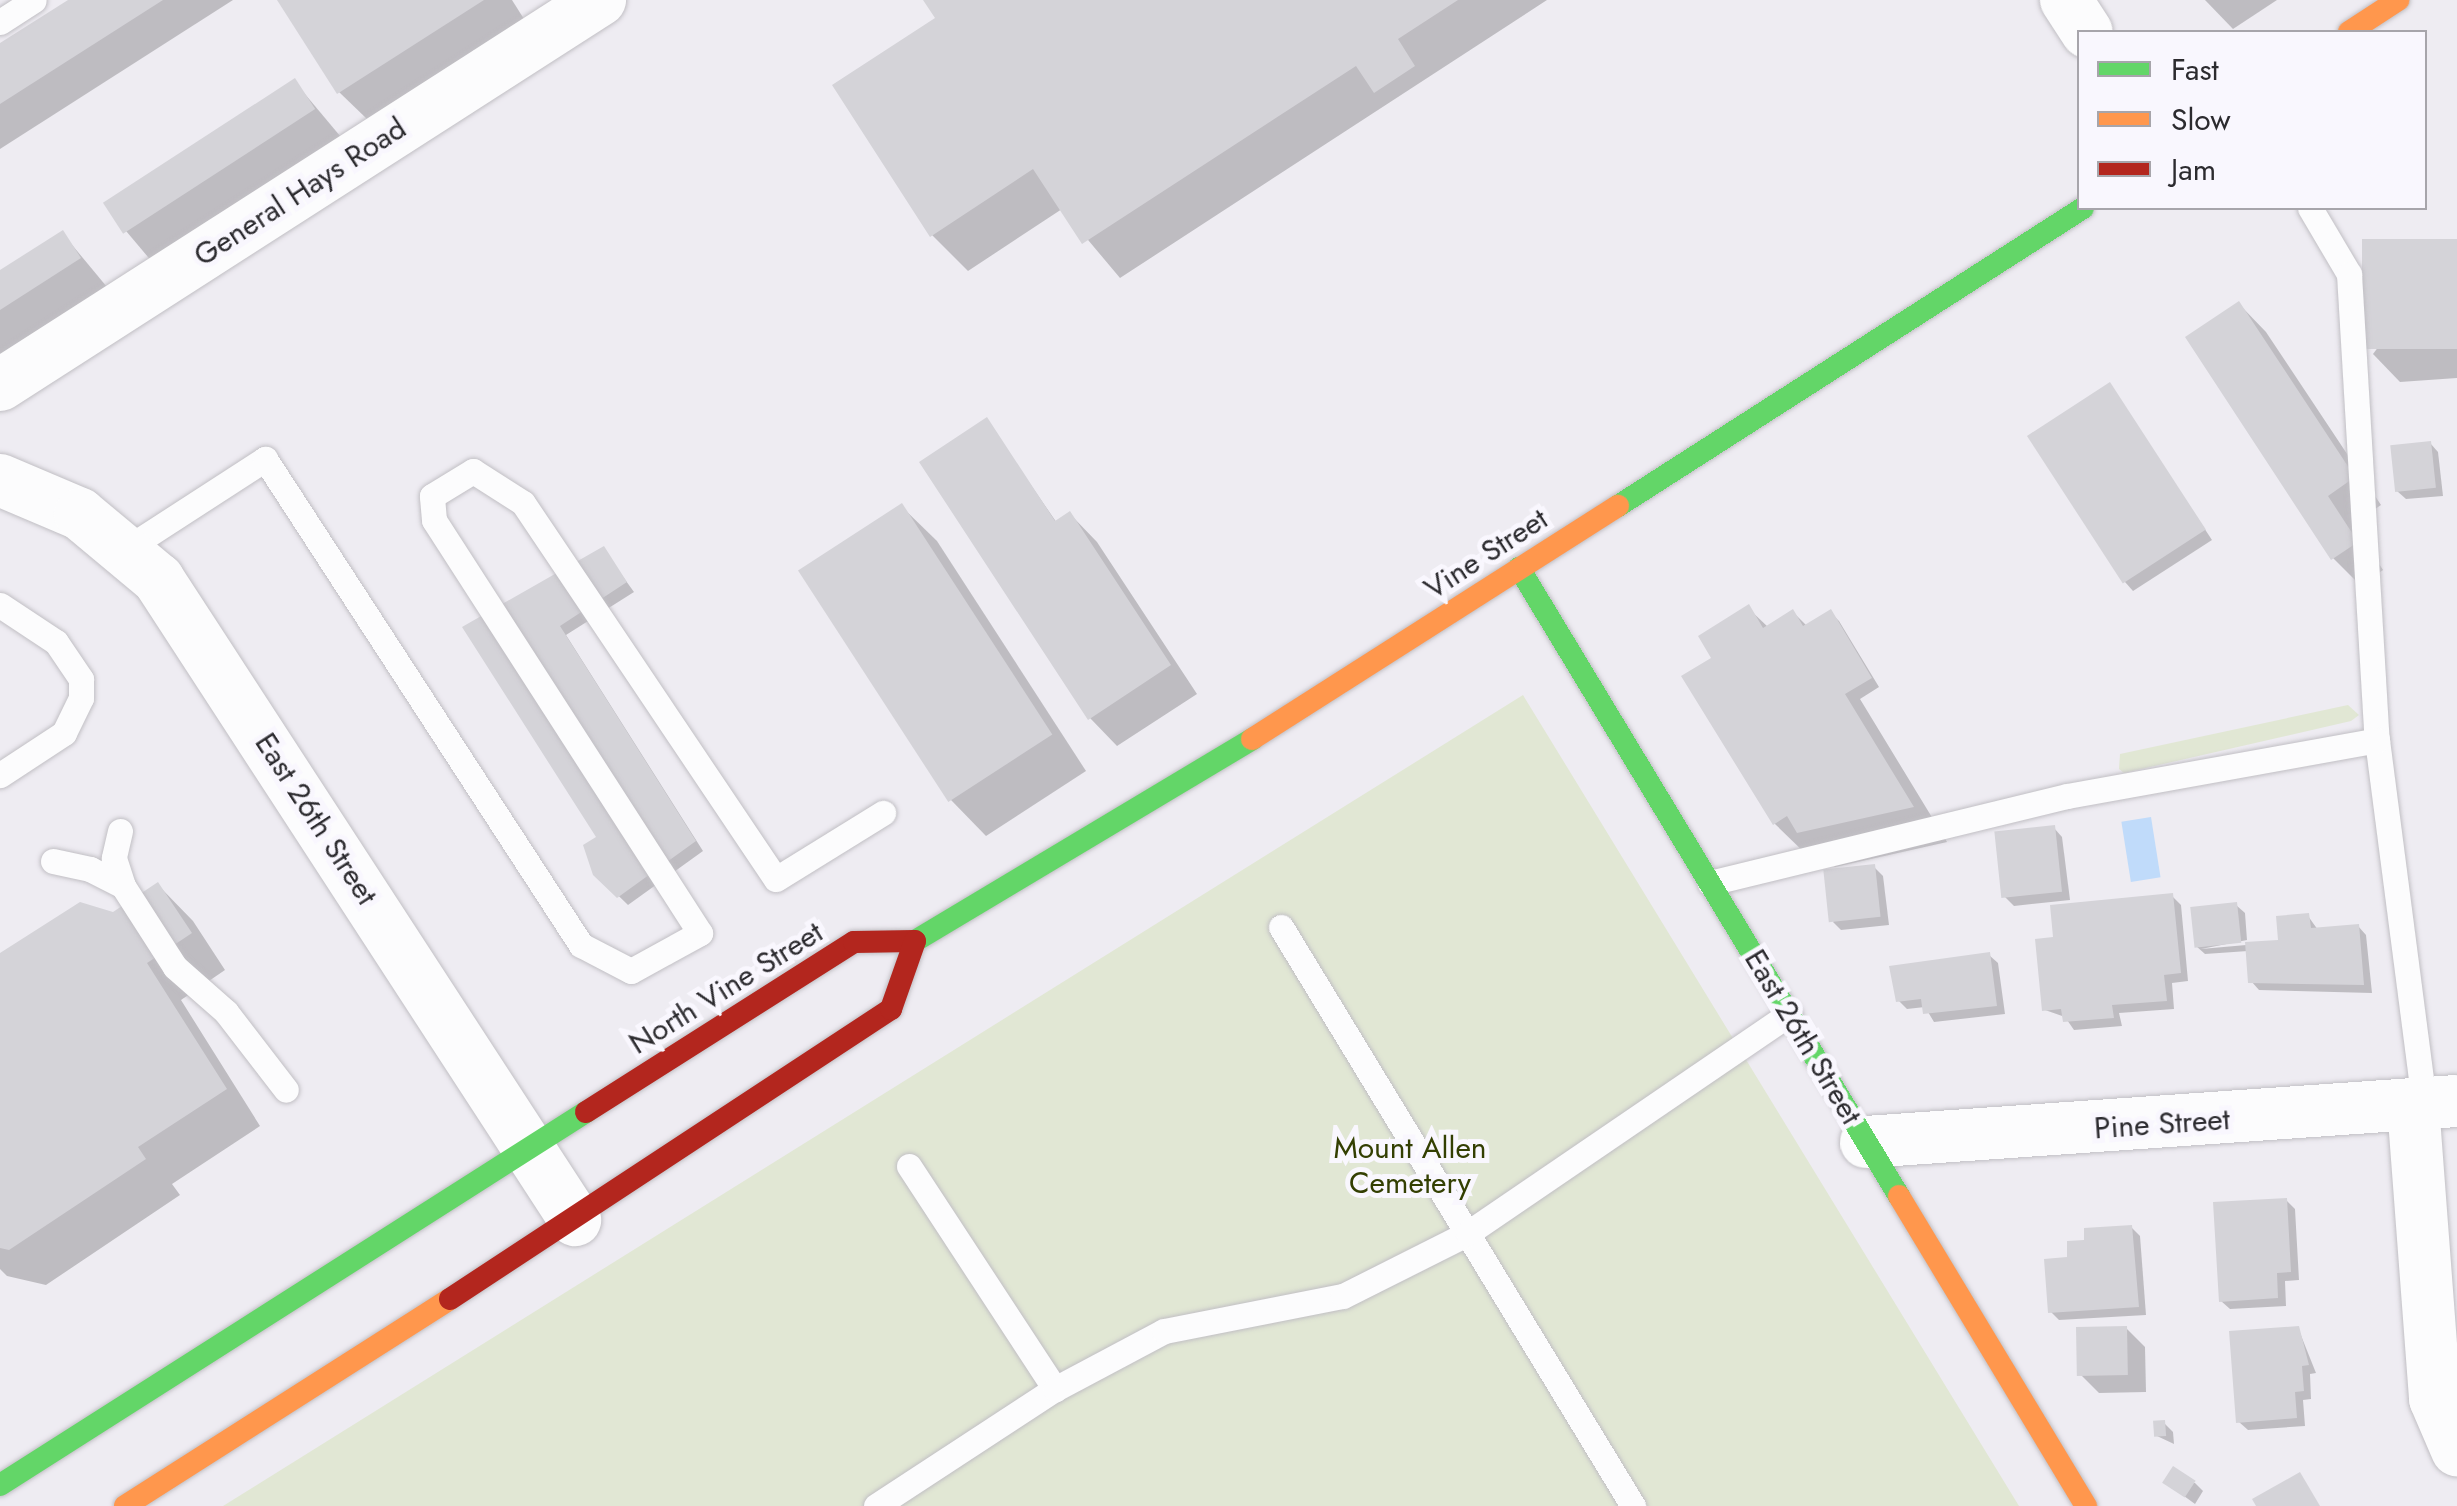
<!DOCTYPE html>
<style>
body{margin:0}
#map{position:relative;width:2457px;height:1506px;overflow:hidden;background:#eeecf2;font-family:Jost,sans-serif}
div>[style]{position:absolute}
.green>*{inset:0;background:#e1e7d4}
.water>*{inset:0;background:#c0dbfa;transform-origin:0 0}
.shadow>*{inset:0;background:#0003;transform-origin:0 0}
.building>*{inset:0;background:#d4d3d8;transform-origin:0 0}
.roads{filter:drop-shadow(0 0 2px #c1bfc4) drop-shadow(0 0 2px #c1bfc4)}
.lane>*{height:25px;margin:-12.5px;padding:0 12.5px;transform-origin:12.5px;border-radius:12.5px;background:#fcfcfd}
.street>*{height:52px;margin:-26px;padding:0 26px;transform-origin:26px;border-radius:26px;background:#fcfcfd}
.fast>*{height:22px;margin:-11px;padding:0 11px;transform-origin:11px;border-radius:11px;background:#63d668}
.slow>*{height:22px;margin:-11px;padding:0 11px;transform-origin:11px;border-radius:11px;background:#ff974d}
.jam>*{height:22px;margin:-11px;padding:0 11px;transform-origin:11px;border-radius:11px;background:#b3261e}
span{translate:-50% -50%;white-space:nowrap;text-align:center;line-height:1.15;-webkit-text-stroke:10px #f9f7fe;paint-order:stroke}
.street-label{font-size:30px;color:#2c2b2f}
.park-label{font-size:30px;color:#333f02}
.legend{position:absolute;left:2077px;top:30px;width:350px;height:180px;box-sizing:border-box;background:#f9f7fe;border:2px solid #a7a5ab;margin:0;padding:12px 18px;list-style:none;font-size:30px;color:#2c2b2f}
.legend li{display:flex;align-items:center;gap:20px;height:50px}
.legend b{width:50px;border:2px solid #a7a5ab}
</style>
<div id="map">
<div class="green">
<div style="clip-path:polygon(1523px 695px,2019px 1506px,223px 1506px)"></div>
<div style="clip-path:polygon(2348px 705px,2359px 715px,2351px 721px,2124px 773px,2119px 769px,2120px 754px)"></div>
</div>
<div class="water">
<div style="left:2151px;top:817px;width:61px;height:30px;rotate:81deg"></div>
</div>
<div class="shadow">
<div style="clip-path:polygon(73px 0,233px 0,0 149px,0 46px)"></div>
<div style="clip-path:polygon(280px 0,512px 0,524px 19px,367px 119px,339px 92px)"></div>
<div style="clip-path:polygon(926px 0,1547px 0,1120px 278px,1062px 209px,968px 271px,932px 235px,939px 19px)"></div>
<div style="clip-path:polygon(2205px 0,2277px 0,2233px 29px)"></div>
<div style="left:294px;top:81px;width:74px;height:225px;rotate:50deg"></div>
<div style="clip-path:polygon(63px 234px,107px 287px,0 354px,0 273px)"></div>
<div style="clip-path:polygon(2457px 242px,2457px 378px,2400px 382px,2373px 354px)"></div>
<div style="clip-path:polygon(2239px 304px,2266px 332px,2381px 505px,2353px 524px,2383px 570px,2361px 586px,2333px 558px)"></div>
<div style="clip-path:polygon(2110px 385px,2212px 540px,2133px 591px,2125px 582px)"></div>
<div style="clip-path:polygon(986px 420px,1057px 523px,1070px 514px,1097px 542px,1197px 694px,1117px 746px,1090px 718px)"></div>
<div style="clip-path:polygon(2430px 443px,2438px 452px,2443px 496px,2406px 499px,2397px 491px)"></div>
<div style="clip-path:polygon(901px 506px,937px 541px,1086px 771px,986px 836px,951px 800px)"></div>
<div style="clip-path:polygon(603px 549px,634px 592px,566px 635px,703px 851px,628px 905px,595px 873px,599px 838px,466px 627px)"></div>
<div style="clip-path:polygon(1748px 608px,1768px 627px,1793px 612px,1807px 626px,1830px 612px,1839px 621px,1879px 687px,1860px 699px,1947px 842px,1835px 867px,1820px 853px,1811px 859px,1775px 824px,1685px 676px,1714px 659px)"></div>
<div style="clip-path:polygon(2054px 828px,2062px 837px,2070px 900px,2014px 906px,2005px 897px)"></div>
<div style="clip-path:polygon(1874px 867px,1883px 876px,1889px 925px,1841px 930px,1833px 922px)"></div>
<div style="clip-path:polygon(158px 885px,193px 921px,225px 970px,181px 1000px,260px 1126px,172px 1184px,180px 1195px,46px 1285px,7px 1276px,0 1269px,0 956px,114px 915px)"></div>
<div style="clip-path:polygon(2172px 896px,2181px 905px,2188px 981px,2172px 983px,2174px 1009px,2119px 1013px,2122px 1026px,2074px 1030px,2065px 1017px,2045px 1010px,2055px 940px)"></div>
<div style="clip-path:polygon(2236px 905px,2245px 913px,2247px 940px,2201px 949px,2280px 942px,2308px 916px,2318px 930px,2358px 926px,2366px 935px,2372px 993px,2259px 990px,2251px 981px,2248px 951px,2205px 954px,2196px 946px)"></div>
<div style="clip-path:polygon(1989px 955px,1998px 963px,2005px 1014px,1934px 1022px,1925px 1007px,1907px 1009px,1898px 1000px)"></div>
<div style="clip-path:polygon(2286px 1200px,2295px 1209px,2299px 1280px,2285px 1281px,2286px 1306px,2230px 1309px,2221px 1301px)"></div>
<div style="clip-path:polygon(2131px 1227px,2140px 1236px,2146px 1315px,2059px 1320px,2050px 1311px,2070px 1260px,2087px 1242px)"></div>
<div style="clip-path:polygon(2126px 1328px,2145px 1347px,2146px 1392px,2099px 1393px,2080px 1374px)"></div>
<div style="clip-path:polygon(2298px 1328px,2316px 1373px,2310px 1374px,2311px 1399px,2303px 1400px,2305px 1426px,2248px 1430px,2239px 1422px)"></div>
<div style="clip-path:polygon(2164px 1423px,2173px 1432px,2174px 1444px,2157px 1436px)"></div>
<div style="clip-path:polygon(2166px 1483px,2195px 1483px,2203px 1491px,2195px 1504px)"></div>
</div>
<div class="building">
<div style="clip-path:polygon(68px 0,163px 0,0 104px,0 43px)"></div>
<div style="clip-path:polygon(277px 0,484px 0,337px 94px)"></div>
<div style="clip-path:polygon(923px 0,1458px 0,1398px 39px,1415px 66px,1374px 93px,1356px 66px,1082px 244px,1033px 169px,930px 237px,832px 85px,935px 18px)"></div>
<div style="left:295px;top:78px;width:37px;height:229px;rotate:57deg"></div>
<div style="clip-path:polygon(63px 230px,81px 258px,0 310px,0 270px)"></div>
<div style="left:2457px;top:239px;width:110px;height:95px;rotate:90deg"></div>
<div style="clip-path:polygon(2239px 301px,2355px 477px,2328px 496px,2358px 542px,2331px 560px,2185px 337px)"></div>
<div style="left:2110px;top:382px;width:176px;height:99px;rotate:57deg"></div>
<div style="clip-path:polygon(987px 417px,1055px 521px,1070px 511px,1171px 665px,1088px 720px,919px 462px)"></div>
<div style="left:2431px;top:441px;width:47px;height:41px;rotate:84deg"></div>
<div style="left:902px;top:503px;width:276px;height:124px;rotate:57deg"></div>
<div style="clip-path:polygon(604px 546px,627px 582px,560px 626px,696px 841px,617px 898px,593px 875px,583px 845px,596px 837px,462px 627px)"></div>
<div style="clip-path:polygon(1749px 604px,1763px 628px,1793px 609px,1803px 626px,1831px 609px,1872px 678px,1845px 694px,1914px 807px,1797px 833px,1787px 816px,1773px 825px,1681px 676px,1711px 658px,1698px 636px)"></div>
<div style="left:2055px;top:825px;width:67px;height:61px;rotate:84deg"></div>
<div style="left:1875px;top:864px;width:53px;height:52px;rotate:84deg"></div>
<div style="clip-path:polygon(158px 882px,192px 933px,147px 963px,227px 1089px,138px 1147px,146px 1159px,9px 1250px,0 1248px,0 953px,80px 902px,113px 912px)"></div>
<div style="clip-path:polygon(2173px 893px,2181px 973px,2164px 975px,2167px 1001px,2112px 1005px,2114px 1018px,2063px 1022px,2061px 1009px,2042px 1011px,2035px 939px,2053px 937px,2050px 905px)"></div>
<div style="left:2237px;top:902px;width:41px;height:47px;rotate:84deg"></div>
<div style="clip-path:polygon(2309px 913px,2311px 928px,2359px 924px,2364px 985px,2248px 983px,2245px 942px,2278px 940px,2276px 916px)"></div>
<div style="clip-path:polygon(1990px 952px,1997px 1006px,1923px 1014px,1921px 999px,1896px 1002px,1889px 966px)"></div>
<div style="clip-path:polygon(2287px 1198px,2291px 1272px,2277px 1273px,2278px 1298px,2219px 1302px,2213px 1202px)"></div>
<div style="clip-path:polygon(2132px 1225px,2139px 1307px,2048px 1313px,2044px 1259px,2067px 1257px,2067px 1241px,2084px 1240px,2084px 1228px)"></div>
<div style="left:2127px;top:1326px;width:49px;height:51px;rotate:89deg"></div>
<div style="clip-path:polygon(2299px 1326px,2309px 1365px,2302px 1366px,2304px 1391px,2295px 1392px,2297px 1418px,2236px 1423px,2229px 1331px)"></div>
<div style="left:2165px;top:1420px;width:16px;height:12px;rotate:86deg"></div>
<div style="left:2173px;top:1466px;width:27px;height:20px;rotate:33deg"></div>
<div style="clip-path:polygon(2300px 1472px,2320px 1506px,2256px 1506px,2252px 1499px)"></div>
</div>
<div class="roads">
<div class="lane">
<div style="left:0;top:22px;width:40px;rotate:-32.9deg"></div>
<div style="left:2310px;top:208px;width:77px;rotate:59.4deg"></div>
<div style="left:2349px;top:274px;width:467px;rotate:86.6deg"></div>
<div style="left:2377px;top:740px;width:367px;rotate:82.6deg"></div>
<div style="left:126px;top:549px;width:166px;rotate:-32.9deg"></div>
<div style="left:265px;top:459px;width:580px;rotate:56.97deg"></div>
<div style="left:581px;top:945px;width:56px;rotate:27.5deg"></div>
<div style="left:631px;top:971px;width:79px;rotate:-28.8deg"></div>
<div style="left:700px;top:933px;width:491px;rotate:-122.8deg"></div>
<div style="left:434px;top:520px;width:24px;rotate:-95deg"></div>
<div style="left:432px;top:496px;width:48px;rotate:-31.4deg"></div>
<div style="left:473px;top:471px;width:59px;rotate:32.6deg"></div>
<div style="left:523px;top:503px;width:453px;rotate:56.1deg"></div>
<div style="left:776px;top:879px;width:126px;rotate:-31.7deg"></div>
<div style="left:0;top:605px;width:67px;rotate:33.5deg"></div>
<div style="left:56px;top:642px;width:45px;rotate:56deg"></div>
<div style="left:81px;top:679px;width:19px;rotate:90deg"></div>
<div style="left:81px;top:698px;width:39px;rotate:116deg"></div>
<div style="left:64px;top:733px;width:77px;rotate:146.7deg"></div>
<div style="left:120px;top:831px;width:28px;rotate:103deg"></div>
<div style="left:114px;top:858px;width:29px;rotate:72deg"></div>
<div style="left:53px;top:861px;width:38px;rotate:12deg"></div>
<div style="left:90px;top:869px;width:37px;rotate:27deg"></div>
<div style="left:123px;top:886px;width:96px;rotate:57.3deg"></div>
<div style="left:175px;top:967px;width:68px;rotate:41.4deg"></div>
<div style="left:226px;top:1012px;width:98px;rotate:52.4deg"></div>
<div style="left:1710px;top:883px;width:367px;rotate:-13.7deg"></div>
<div style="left:2067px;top:796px;width:315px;rotate:-10.2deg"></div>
<div style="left:1281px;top:927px;width:678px;rotate:58.7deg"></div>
<div style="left:909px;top:1166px;width:267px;rotate:56.8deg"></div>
<div style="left:876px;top:1506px;width:214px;rotate:-33.2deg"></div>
<div style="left:1055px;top:1389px;width:123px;rotate:-28deg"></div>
<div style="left:1164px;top:1331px;width:182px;rotate:-11.1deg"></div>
<div style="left:1343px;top:1296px;width:140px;rotate:-26.7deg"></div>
<div style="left:1468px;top:1233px;width:389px;rotate:-34.3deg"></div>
</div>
<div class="street">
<div style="left:2066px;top:0;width:38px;rotate:57deg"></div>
<div style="left:0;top:385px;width:713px;rotate:-32.69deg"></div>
<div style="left:0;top:480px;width:87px;rotate:23deg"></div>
<div style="left:80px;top:514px;width:102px;rotate:39.8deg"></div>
<div style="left:158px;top:579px;width:765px;rotate:56.95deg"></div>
<div style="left:2413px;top:1105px;width:295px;rotate:85.7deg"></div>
<div style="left:2435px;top:1399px;width:56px;rotate:66.7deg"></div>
<div style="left:1866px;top:1142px;width:592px;rotate:-3.97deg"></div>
</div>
<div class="fast">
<div style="left:1618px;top:506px;width:552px;rotate:-32.65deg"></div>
<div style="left:1519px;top:568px;width:734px;rotate:58.82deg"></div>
<div style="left:915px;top:941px;width:393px;rotate:-30.9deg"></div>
<div style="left:0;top:1485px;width:695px;rotate:-32.48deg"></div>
</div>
<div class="slow">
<div style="left:2349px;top:32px;width:59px;rotate:-33.1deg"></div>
<div style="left:1252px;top:739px;width:434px;rotate:-32.5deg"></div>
<div style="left:1899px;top:1196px;width:362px;rotate:58.9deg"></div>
<div style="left:125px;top:1506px;width:385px;rotate:-32.5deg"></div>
</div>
<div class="jam">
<div style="left:586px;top:1112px;width:317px;rotate:-32.4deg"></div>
<div style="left:854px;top:942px;width:61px;rotate:-0.9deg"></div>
<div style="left:450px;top:1299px;width:528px;rotate:-33.33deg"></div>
<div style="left:891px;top:1009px;width:72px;rotate:-70.6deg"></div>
</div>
</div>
<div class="street-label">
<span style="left:300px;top:192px;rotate:-33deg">General Hays Road</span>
<span style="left:1486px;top:554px;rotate:-33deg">Vine Street</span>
<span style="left:316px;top:819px;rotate:57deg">East 26th Street</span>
<span style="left:726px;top:988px;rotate:-32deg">North Vine Street</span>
<span style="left:1803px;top:1037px;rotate:59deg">East 26th Street</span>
<span style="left:2162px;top:1124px;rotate:-4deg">Pine Street</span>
</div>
<div class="park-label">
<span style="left:1410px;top:1165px">Mount Allen<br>Cemetery</span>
</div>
<ul class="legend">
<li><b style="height:12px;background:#63d668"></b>Fast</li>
<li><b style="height:12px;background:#ff974d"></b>Slow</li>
<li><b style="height:12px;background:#b3261e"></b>Jam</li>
</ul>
</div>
